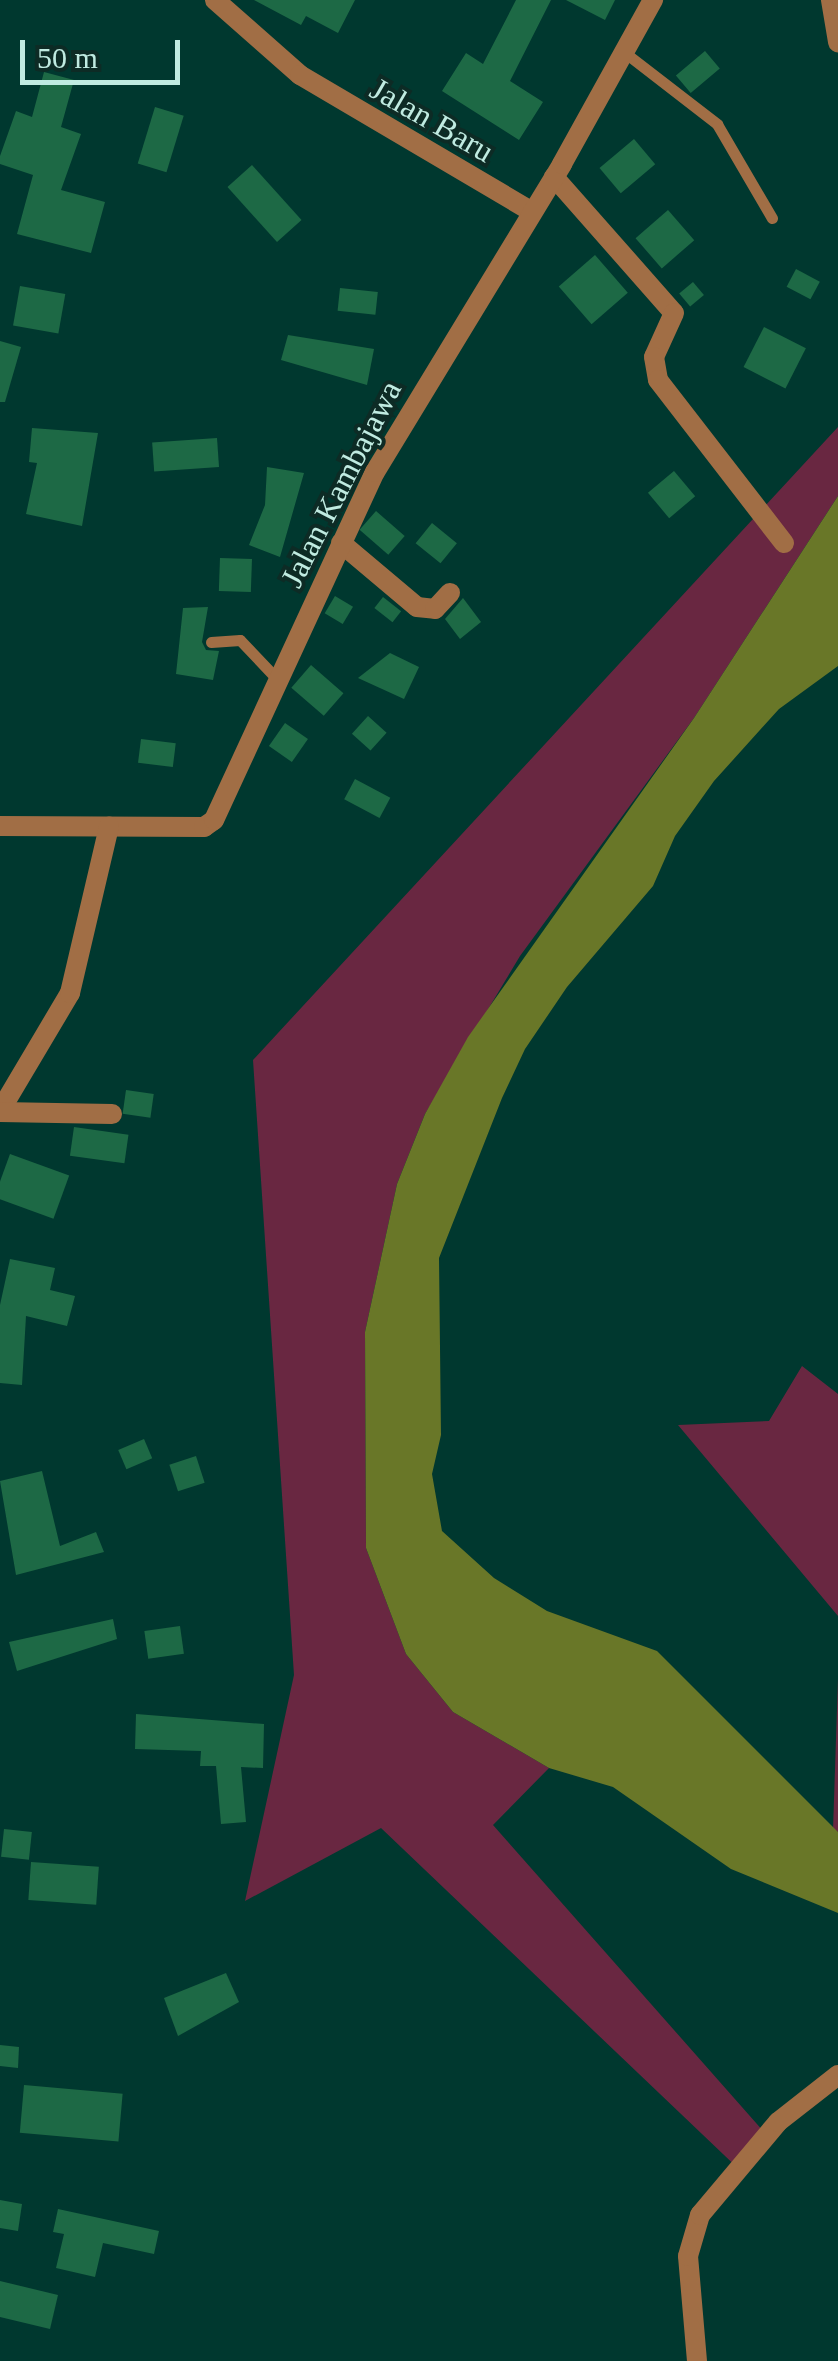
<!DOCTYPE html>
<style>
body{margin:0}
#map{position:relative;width:838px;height:2361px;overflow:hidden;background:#00382f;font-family:Georgia,serif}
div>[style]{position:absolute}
.green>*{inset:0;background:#692741}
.water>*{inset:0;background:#697728}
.building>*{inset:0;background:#1d6945;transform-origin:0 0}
.lane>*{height:11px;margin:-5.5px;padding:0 5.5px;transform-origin:5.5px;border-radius:5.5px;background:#a16e45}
.street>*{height:20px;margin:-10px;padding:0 10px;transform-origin:10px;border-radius:10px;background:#a16e45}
span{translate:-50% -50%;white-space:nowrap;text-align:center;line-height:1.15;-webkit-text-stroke:8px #0d2b25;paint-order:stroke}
.street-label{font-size:32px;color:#c0ebe1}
.scale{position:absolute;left:20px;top:40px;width:160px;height:45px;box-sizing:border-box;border:5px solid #c0ebe1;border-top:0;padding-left:12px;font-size:30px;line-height:35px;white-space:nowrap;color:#c0ebe1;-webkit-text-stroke:8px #0d2b25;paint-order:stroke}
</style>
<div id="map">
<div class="green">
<div style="clip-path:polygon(838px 427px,838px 496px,694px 718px,520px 956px,425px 1114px,397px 1184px,365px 1332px,366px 1548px,406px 1654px,453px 1712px,549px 1768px,493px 1825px,772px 2141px,745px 2175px,381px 1828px,245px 1901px,294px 1675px,253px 1060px)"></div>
<div style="clip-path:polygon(802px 1366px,838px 1394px,838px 1616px,678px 1425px,769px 1421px)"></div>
<div style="clip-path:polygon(838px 1679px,838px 1832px,833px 1830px)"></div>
</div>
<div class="water">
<div style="clip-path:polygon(838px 496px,838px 666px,779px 709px,714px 781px,675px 836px,653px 886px,567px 987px,525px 1049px,502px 1098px,439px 1258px,441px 1435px,432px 1474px,442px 1531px,494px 1578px,547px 1611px,657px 1651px,838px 1832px,838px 1913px,731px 1869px,613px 1787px,549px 1768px,453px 1712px,406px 1654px,366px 1548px,365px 1332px,397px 1184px,425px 1114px,468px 1037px,694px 718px)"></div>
</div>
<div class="building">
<div style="clip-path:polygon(254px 0,355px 0,338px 33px,306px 16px,301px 25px)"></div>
<div style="clip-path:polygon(516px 0,551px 0,510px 81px,543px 102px,519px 140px,442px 91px,466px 53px,483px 64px)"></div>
<div style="clip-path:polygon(566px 0,615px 0,605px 20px)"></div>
<div style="left:705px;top:51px;width:23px;height:38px;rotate:50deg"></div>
<div style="clip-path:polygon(44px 72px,74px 80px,61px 127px,81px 134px,61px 190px,105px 202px,91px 253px,17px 234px,33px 175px,0 164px,0 156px,16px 111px,32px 117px)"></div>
<div style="left:155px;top:107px;width:30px;height:59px;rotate:17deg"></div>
<div style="left:634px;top:139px;width:33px;height:45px;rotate:50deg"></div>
<div style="left:252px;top:165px;width:74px;height:33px;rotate:48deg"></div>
<div style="left:668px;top:210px;width:40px;height:43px;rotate:49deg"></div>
<div style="left:595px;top:255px;width:50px;height:48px;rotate:49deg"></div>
<div style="left:796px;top:269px;width:27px;height:20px;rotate:28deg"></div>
<div style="left:693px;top:282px;width:17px;height:18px;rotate:50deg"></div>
<div style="left:20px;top:286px;width:46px;height:40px;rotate:10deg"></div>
<div style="left:340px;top:288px;width:38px;height:23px;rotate:6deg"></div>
<div style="left:764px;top:327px;width:47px;height:45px;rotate:27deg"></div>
<div style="clip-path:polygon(288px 335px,374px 349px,367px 385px,281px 360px)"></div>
<div style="clip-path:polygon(0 341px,21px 347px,5px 402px,0 402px)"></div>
<div style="clip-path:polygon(32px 428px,98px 433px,82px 526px,26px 514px,37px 463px,29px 462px)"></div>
<div style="left:217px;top:438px;width:29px;height:65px;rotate:86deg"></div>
<div style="clip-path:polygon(267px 467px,304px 473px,280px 557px,249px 545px,265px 505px)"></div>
<div style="left:674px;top:471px;width:33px;height:34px;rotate:50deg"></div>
<div style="left:376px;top:511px;width:38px;height:25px;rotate:41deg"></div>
<div style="left:432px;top:523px;width:32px;height:26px;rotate:39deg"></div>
<div style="left:220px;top:558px;width:32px;height:33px;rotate:2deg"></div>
<div style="left:335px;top:596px;width:21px;height:20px;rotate:31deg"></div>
<div style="left:383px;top:597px;width:23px;height:14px;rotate:38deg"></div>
<div style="clip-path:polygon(463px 598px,481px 622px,460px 639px,445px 619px)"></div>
<div style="clip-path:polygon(208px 607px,202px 642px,206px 650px,219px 651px,213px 680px,176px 674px,183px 608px)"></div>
<div style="clip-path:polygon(390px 653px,419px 667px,404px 699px,358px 678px)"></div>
<div style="left:311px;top:665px;width:43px;height:30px;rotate:41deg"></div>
<div style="left:368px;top:716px;width:25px;height:24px;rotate:42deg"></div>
<div style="left:285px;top:723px;width:28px;height:28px;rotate:35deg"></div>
<div style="left:141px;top:739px;width:35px;height:24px;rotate:7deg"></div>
<div style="left:355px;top:779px;width:40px;height:23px;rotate:28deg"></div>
<div style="left:126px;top:1090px;width:28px;height:24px;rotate:8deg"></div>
<div style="left:74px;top:1127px;width:55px;height:29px;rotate:8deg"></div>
<div style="left:10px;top:1154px;width:63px;height:46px;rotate:20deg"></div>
<div style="clip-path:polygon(10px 1259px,55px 1268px,50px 1290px,75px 1296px,67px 1326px,26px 1316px,22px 1385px,0 1383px,0 1305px)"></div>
<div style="left:144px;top:1439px;width:21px;height:28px;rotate:67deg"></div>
<div style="left:196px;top:1456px;width:28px;height:28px;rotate:72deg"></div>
<div style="clip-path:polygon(42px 1471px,60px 1546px,96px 1532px,104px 1552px,16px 1575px,0 1481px)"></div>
<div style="clip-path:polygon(113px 1619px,117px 1639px,17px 1671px,9px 1642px)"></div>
<div style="left:180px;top:1626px;width:28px;height:36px;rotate:82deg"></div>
<div style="clip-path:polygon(136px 1714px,264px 1724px,263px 1768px,241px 1767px,246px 1822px,221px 1824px,216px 1766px,200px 1766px,201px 1751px,135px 1749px)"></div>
<div style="left:4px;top:1829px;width:28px;height:28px;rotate:6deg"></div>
<div style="left:31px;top:1862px;width:68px;height:38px;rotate:4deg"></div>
<div style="clip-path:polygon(226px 1973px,239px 2002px,178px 2036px,164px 1998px)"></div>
<div style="clip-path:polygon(0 2045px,19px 2047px,18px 2068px,0 2066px)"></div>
<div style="left:24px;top:2085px;width:99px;height:48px;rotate:5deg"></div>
<div style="clip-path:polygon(0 2200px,22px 2204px,18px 2231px,0 2228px)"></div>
<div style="clip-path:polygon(58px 2209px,159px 2231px,154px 2254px,103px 2243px,95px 2277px,56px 2268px,64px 2234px,53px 2232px)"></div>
<div style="clip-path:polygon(0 2281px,58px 2295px,50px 2329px,0 2317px)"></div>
</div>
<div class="lane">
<div style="left:624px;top:52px;width:118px;rotate:37.7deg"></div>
<div style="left:717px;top:124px;width:109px;rotate:59.7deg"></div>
<div style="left:211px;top:642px;width:29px;rotate:-4deg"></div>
<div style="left:240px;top:640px;width:55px;rotate:46.5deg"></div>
</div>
<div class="street">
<div style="left:215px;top:0;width:113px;rotate:41.4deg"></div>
<div style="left:300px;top:75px;width:268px;rotate:30.5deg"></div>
<div style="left:831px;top:0;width:43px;rotate:80.5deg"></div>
<div style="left:554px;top:177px;width:181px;rotate:48.6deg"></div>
<div style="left:674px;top:313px;width:48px;rotate:114.4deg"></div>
<div style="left:654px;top:357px;width:23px;rotate:80deg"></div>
<div style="left:658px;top:380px;width:206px;rotate:52.3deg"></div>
<div style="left:341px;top:543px;width:99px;rotate:40.1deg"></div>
<div style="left:417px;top:607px;width:18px;rotate:6deg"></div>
<div style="left:435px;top:609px;width:22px;rotate:-47deg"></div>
<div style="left:0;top:826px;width:204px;rotate:0.3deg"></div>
<div style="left:204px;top:827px;width:12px;rotate:-35deg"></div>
<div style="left:214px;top:820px;width:383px;rotate:-65.2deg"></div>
<div style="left:375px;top:472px;width:360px;rotate:-58.7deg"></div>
<div style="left:562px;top:164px;width:188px;rotate:-61deg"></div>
<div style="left:0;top:1111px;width:137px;rotate:-59.3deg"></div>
<div style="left:70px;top:993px;width:171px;rotate:-76.8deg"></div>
<div style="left:0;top:1112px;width:112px;rotate:1deg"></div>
<div style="left:697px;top:2361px;width:105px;rotate:-94.9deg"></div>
<div style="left:688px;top:2256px;width:43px;rotate:-73.7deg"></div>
<div style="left:700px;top:2215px;width:121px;rotate:-50deg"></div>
<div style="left:778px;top:2122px;width:76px;rotate:-38.1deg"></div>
</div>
<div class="street-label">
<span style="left:432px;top:120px;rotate:30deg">Jalan Baru</span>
<span style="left:341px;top:484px;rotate:-63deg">Jalan Kambajawa</span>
</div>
<div class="scale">50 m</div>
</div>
